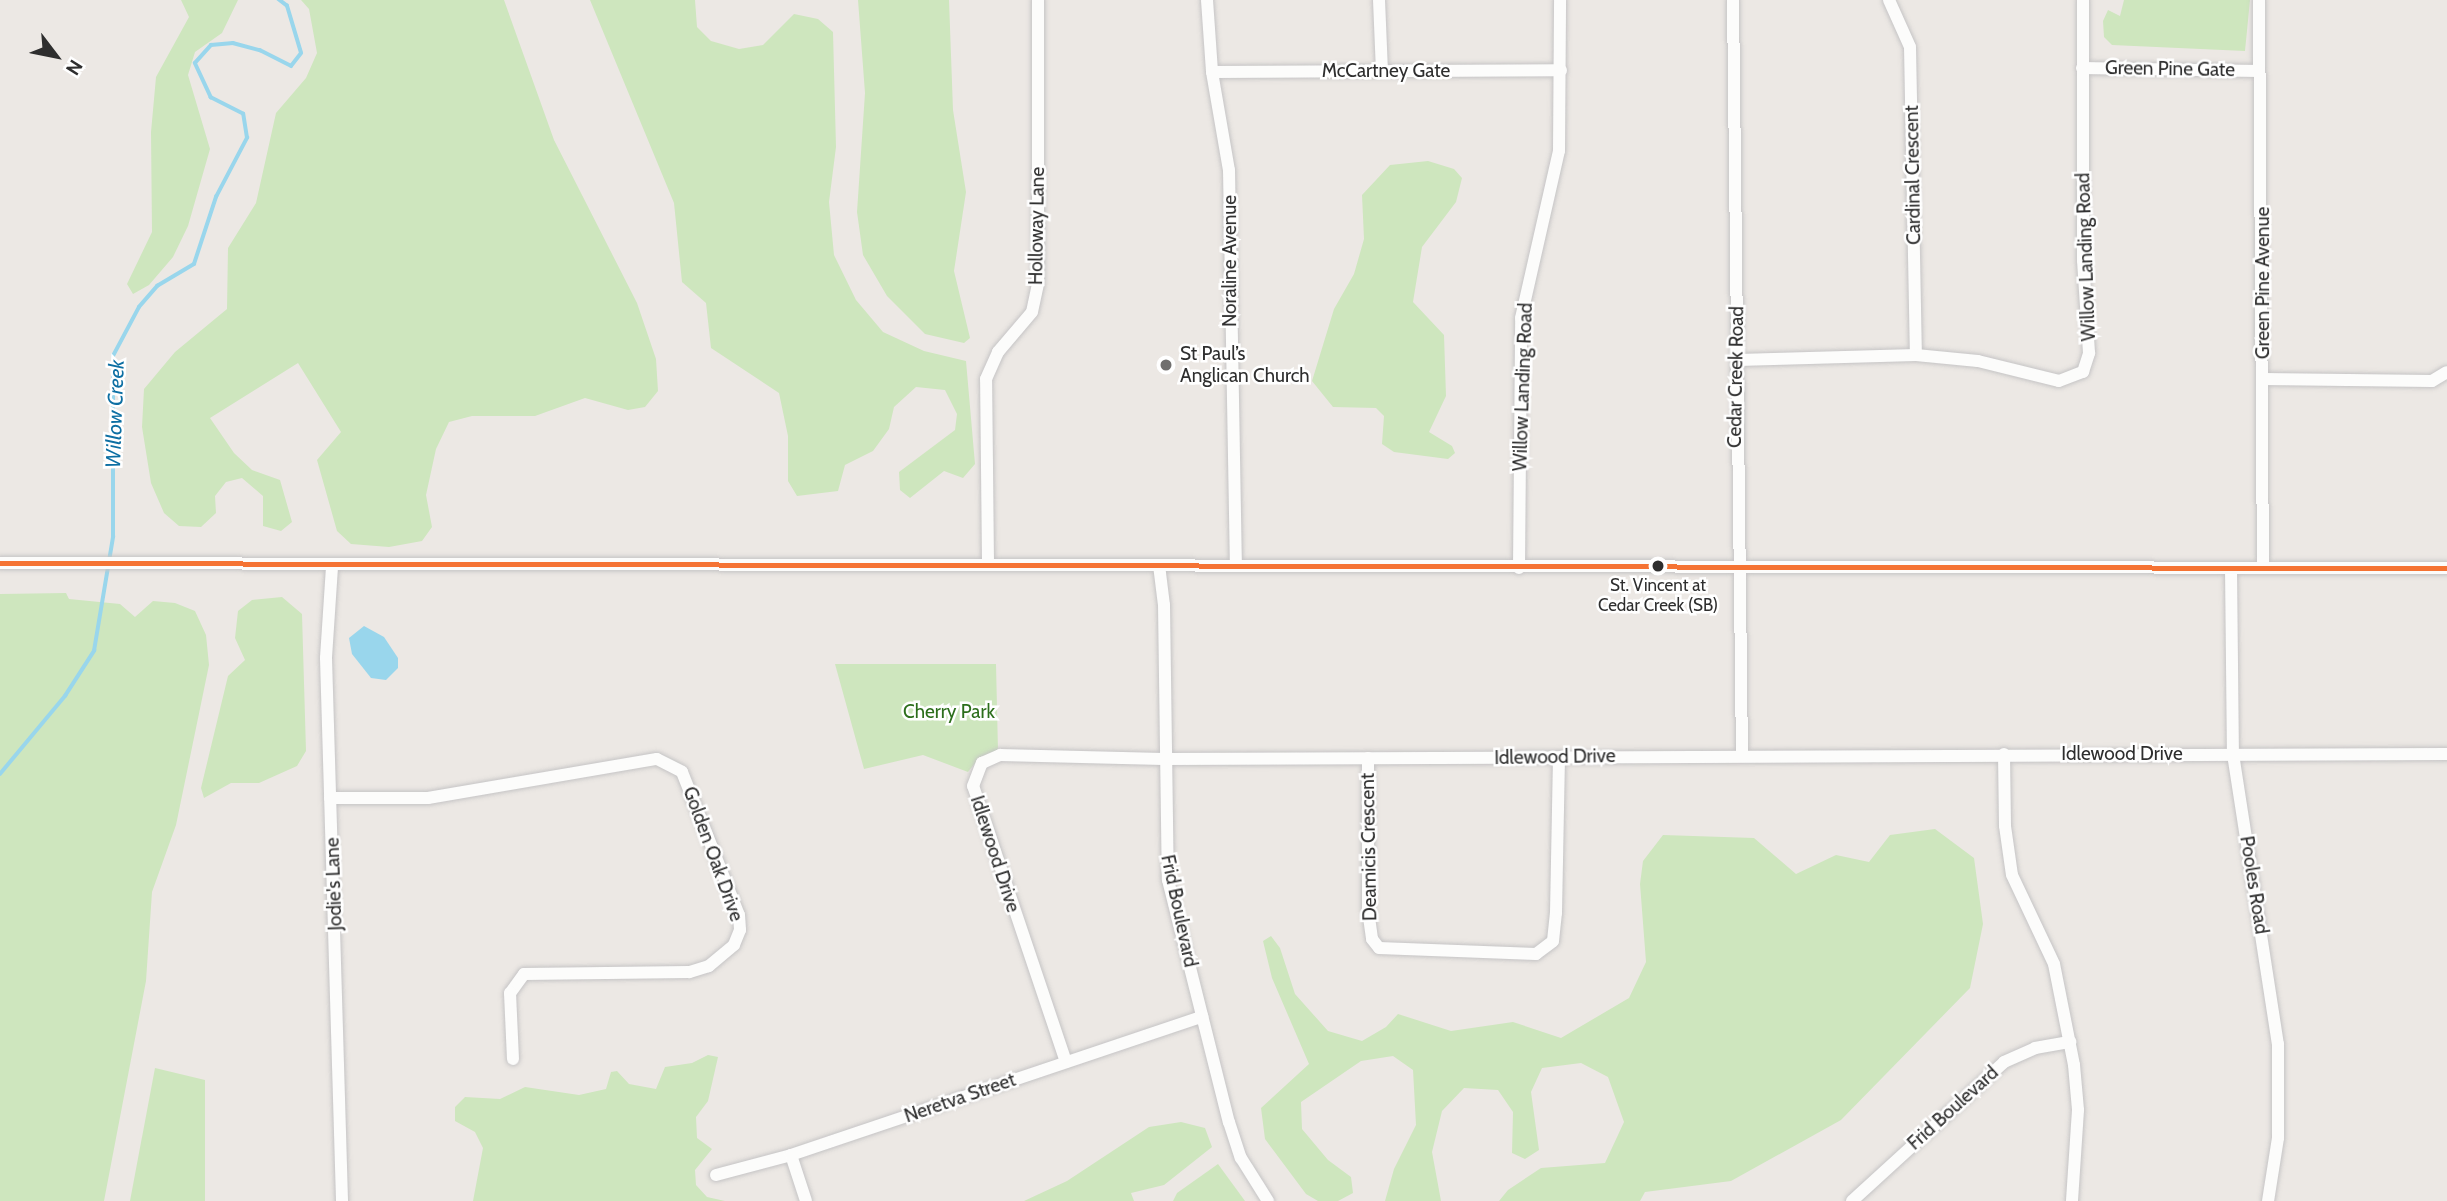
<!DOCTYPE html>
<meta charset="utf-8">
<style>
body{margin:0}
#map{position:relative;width:2447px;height:1201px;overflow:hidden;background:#ece8e4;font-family:Cabin,sans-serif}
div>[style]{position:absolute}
.green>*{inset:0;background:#cee6be}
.water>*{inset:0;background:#99d6ec}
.stream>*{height:3.5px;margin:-1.75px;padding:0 1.75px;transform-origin:1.75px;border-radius:1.75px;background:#99d6ec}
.roads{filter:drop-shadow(0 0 2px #c5c4c5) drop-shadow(0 0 2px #c5c4c5)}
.minor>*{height:12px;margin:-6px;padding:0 6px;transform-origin:6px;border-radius:6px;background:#fcfcfb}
.bus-1>*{height:5px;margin:-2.5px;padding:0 2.5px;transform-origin:2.5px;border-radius:2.5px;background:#f57333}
.dots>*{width:19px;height:19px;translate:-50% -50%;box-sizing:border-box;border:4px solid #fff;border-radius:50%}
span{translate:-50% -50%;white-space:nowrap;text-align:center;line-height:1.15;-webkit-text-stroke:5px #fff;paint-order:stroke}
.bus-label{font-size:17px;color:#2e2e2e}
.street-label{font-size:19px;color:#2e2e2e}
.poi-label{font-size:19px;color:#2e2e2e}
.left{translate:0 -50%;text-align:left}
.park-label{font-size:19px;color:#2c6e1b}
.water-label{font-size:21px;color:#0d6fa3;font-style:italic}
.north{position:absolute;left:21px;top:21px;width:70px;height:70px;-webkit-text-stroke:5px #fff;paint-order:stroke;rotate:122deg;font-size:19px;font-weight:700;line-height:28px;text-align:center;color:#2e2e2e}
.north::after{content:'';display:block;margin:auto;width:24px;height:32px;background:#2e2e2e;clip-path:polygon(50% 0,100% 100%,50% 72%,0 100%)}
</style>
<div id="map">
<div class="green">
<div style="clip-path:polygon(181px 0,238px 0,222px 33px,195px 52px,188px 75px,210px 149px,188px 226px,173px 257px,149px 285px,133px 294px,127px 284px,152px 232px,151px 132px,156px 77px,189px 17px)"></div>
<div style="clip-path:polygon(301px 0,504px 0,554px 140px,637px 303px,656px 359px,658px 391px,645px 407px,628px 410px,585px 398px,535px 416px,472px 416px,449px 422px,436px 449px,426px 495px,432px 527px,422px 541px,389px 547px,351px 544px,337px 531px,317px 460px,341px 432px,298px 363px,210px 418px,234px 453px,252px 470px,280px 480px,292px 522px,281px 531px,263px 526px,263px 496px,242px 478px,226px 482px,215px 496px,216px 513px,201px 527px,179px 526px,164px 513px,151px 483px,142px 427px,144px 389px,175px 352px,227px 309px,228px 248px,256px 203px,276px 113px,306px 78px,317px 53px,309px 9px)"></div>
<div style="clip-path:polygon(590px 0,695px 0,697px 27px,711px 41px,739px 49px,763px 45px,794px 14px,818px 19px,833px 32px,836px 147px,829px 202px,834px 255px,856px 300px,883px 332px,924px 351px,966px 361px,975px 464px,963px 478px,944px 471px,910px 498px,900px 490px,899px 472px,955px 430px,957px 414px,945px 390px,916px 387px,894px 407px,889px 429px,873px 451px,845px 465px,838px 491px,797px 496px,788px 481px,788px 436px,779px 393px,711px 348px,706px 303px,682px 282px,674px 203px)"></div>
<div style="clip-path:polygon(858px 0,949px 0,953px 110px,966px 192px,954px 271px,970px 338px,964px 343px,925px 334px,887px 296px,863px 255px,857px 212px,865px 93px)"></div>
<div style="clip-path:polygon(2124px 0,2250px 0,2245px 51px,2112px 45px,2104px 37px,2103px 21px,2108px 10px,2120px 16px)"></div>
<div style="clip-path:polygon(1428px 161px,1454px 169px,1462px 178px,1456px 202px,1422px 247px,1413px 302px,1444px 335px,1446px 396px,1429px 432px,1452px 446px,1455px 453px,1448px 459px,1394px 452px,1382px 444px,1384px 416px,1376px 408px,1333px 407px,1312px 381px,1334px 309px,1354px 274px,1364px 239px,1362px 195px,1390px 165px)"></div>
<div style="clip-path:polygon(66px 593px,69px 599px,120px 604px,135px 617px,153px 601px,175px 603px,195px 611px,206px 635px,209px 665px,176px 825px,152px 892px,146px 981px,104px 1201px,0 1201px,0 594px)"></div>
<div style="clip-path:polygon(282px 597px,302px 614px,306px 751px,297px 766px,259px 783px,231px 783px,204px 798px,201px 788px,228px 676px,245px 660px,235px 638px,238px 611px,252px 600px)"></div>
<div style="clip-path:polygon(835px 664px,996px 664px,998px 751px,980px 757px,968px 772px,923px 755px,864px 769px)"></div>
<div style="clip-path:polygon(1935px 829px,1974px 858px,1983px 924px,1970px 988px,1841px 1120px,1731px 1181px,1645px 1192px,1640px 1201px,1499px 1201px,1508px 1190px,1541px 1168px,1605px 1163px,1624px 1122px,1608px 1077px,1581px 1063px,1542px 1068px,1531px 1092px,1539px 1150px,1525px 1159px,1512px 1153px,1513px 1112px,1498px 1090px,1464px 1088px,1442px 1111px,1432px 1152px,1441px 1201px,1385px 1201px,1394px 1169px,1416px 1125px,1413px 1070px,1393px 1056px,1361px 1061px,1301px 1102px,1302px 1129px,1328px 1160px,1351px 1177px,1353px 1193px,1338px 1201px,1318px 1201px,1306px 1194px,1265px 1139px,1261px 1108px,1309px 1064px,1272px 978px,1263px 941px,1271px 936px,1280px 948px,1295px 994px,1328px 1031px,1362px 1041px,1386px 1027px,1398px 1014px,1451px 1031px,1513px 1022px,1561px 1038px,1629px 998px,1646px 962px,1640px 884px,1643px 861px,1663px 835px,1754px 838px,1796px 874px,1836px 855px,1869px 862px,1890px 835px)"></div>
<div style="clip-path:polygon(708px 1055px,718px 1057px,708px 1101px,696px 1117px,697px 1138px,712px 1149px,695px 1170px,696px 1185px,707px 1197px,725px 1201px,473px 1201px,483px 1148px,475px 1132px,455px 1121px,455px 1107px,465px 1097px,500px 1099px,525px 1087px,579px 1095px,606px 1089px,611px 1072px,617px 1071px,629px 1084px,656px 1089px,665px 1067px,692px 1063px)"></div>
<div style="clip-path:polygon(155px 1068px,205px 1080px,205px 1201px,130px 1201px)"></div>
<div style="clip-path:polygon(1181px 1122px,1205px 1128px,1212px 1147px,1164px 1185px,1131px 1193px,1134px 1201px,1024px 1201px,1067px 1181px,1149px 1127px)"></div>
<div style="clip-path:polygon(1218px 1164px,1245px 1201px,1173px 1201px,1177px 1193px)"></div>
</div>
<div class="water">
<div style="clip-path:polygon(364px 626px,384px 637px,398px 658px,398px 668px,386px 680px,371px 678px,352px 654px,349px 638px)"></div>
</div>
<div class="stream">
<div style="left:0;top:774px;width:102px;rotate:-50.2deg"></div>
<div style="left:65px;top:696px;width:54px;rotate:-57.2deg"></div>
<div style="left:94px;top:651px;width:116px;rotate:-80.5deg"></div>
<div style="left:113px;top:537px;width:181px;rotate:-90deg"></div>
<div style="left:113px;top:356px;width:55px;rotate:-62deg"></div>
<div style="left:139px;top:307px;width:28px;rotate:-49deg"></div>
<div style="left:157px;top:286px;width:43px;rotate:-30.7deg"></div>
<div style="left:194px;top:264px;width:71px;rotate:-71.8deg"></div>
<div style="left:216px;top:197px;width:67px;rotate:-62.3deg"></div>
<div style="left:247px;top:138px;width:24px;rotate:-99deg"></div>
<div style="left:243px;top:114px;width:36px;rotate:-153deg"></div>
<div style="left:211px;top:98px;width:38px;rotate:-115deg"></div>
<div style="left:195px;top:63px;width:24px;rotate:-48deg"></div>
<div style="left:211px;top:45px;width:22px;rotate:-5deg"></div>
<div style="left:233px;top:43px;width:28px;rotate:15deg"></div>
<div style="left:260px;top:50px;width:35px;rotate:27deg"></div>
<div style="left:291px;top:66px;width:16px;rotate:-52deg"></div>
<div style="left:301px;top:53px;width:49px;rotate:-106.6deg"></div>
<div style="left:287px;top:6px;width:10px;rotate:-143deg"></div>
</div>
<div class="roads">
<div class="minor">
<div style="left:1207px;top:0;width:72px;rotate:86deg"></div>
<div style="left:1212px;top:72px;width:99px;rotate:80.2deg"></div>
<div style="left:1229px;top:170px;width:396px;rotate:89deg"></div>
<div style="left:1379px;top:0;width:71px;rotate:87.6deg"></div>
<div style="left:1733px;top:0;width:754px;rotate:89.32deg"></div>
<div style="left:1889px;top:0;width:51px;rotate:65.9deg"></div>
<div style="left:1910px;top:47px;width:308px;rotate:88.9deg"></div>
<div style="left:2259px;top:0;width:567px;rotate:89.6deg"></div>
<div style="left:2082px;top:68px;width:177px;rotate:1deg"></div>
<div style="left:1212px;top:72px;width:349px;rotate:-0.3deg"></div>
<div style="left:1738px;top:360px;width:178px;rotate:-1.6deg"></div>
<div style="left:1916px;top:355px;width:62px;rotate:5.5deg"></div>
<div style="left:1978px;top:361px;width:83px;rotate:13.9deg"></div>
<div style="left:2059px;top:381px;width:26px;rotate:-21deg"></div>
<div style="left:2083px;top:372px;width:20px;rotate:-72deg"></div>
<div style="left:2089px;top:353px;width:92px;rotate:-93.7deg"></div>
<div style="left:2083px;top:261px;width:261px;rotate:-90deg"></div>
<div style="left:2263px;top:379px;width:169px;rotate:0.7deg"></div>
<div style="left:2432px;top:381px;width:17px;rotate:-31deg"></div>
<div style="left:988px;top:562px;width:183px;rotate:-90.6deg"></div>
<div style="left:986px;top:379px;width:30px;rotate:-66deg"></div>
<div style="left:998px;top:352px;width:52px;rotate:-49.6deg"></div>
<div style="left:1032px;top:312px;width:29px;rotate:-78deg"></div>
<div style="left:1038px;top:284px;width:284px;rotate:-90deg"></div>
<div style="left:0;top:563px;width:2447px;rotate:0.12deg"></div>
<div style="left:1159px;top:565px;width:40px;rotate:82.9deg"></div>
<div style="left:1164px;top:605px;width:275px;rotate:89.2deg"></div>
<div style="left:1168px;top:880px;width:250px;rotate:75.9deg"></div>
<div style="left:1229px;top:1122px;width:38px;rotate:72deg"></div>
<div style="left:1241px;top:1158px;width:51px;rotate:57.9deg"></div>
<div style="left:332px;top:567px;width:91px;rotate:93.8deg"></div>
<div style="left:326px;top:658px;width:543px;rotate:88.31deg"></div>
<div style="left:1519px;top:568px;width:250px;rotate:-89.5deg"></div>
<div style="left:1521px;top:318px;width:171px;rotate:-77.2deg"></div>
<div style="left:1559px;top:151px;width:151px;rotate:-89.6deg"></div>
<div style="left:2231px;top:568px;width:186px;rotate:89.4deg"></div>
<div style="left:2233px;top:754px;width:293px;rotate:81.2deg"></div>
<div style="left:2278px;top:1044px;width:94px;rotate:90deg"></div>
<div style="left:2278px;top:1138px;width:64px;rotate:99deg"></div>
<div style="left:2004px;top:754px;width:72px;rotate:89.2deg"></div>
<div style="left:2005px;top:826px;width:49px;rotate:81.9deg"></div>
<div style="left:2012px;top:875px;width:98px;rotate:64.7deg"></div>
<div style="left:2054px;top:964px;width:103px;rotate:78.8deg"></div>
<div style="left:2074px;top:1065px;width:45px;rotate:84.9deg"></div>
<div style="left:2078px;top:1110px;width:91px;rotate:93.8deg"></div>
<div style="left:1368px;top:758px;width:152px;rotate:90deg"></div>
<div style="left:1368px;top:910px;width:29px;rotate:82deg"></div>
<div style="left:1372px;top:939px;width:11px;rotate:52deg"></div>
<div style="left:1379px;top:948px;width:157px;rotate:2.2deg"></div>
<div style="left:1536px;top:954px;width:21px;rotate:-37deg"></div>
<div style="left:1553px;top:941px;width:28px;rotate:-84deg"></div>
<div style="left:1556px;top:913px;width:156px;rotate:-88.9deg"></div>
<div style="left:330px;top:798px;width:98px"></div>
<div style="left:428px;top:798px;width:232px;rotate:-9.7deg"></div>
<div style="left:657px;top:759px;width:28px;rotate:27deg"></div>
<div style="left:682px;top:772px;width:154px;rotate:68.3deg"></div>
<div style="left:739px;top:915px;width:15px;rotate:86deg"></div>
<div style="left:740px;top:930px;width:16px;rotate:112deg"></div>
<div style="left:734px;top:945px;width:33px;rotate:140deg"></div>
<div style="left:709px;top:966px;width:21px;rotate:163deg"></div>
<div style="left:689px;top:972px;width:165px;rotate:179.3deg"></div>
<div style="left:524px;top:974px;width:24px;rotate:126deg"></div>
<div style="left:510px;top:993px;width:66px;rotate:87.4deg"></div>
<div style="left:1066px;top:1062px;width:291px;rotate:-108.6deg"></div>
<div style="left:973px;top:786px;width:25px;rotate:-69deg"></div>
<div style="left:982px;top:763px;width:20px;rotate:-24deg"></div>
<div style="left:1000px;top:755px;width:163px;rotate:1.4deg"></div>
<div style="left:1163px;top:759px;width:1284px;rotate:-0.22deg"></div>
<div style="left:791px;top:1155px;width:48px;rotate:71.9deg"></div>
<div style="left:716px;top:1175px;width:78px;rotate:-14.9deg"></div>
<div style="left:791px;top:1155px;width:434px;rotate:-18.6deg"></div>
<div style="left:1852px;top:1201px;width:206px;rotate:-42.4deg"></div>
<div style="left:2004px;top:1062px;width:34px;rotate:-24deg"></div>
<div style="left:2035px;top:1048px;width:36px;rotate:-10deg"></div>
</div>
</div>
<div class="bus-1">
<div style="left:0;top:563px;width:2447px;rotate:0.12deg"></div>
</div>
<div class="dots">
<div style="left:1166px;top:365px;background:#706f6e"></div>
<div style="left:1658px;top:566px;background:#2e2e2e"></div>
</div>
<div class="bus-label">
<span style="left:1658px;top:596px">St. Vincent at<br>Cedar Creek (SB)</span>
</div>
<div class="street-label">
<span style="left:2170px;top:69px;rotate:1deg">Green Pine Gate</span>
<span style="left:1386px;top:71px">McCartney Gate</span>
<span style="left:1913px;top:175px;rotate:-91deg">Cardinal Crescent</span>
<span style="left:1037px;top:226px;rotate:-89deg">Holloway Lane</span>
<span style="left:2086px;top:257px;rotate:-92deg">Willow Landing Road</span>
<span style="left:1230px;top:261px;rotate:-90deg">Noraline Avenue</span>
<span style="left:2263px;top:283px;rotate:-90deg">Green Pine Avenue</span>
<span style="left:1736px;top:377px;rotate:-89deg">Cedar Creek Road</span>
<span style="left:1523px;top:387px;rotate:-88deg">Willow Landing Road</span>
<span style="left:2122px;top:754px">Idlewood Drive</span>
<span style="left:1555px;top:757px;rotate:-1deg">Idlewood Drive</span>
<span style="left:1369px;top:847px;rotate:-91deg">Deamicis Crescent</span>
<span style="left:713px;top:854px;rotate:70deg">Golden Oak Drive</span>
<span style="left:995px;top:854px;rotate:72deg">Idlewood Drive</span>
<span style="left:334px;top:884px;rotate:-92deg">Jodie's Lane</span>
<span style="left:2254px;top:885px;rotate:81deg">Pooles Road</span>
<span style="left:1179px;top:911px;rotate:78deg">Frid Boulevard</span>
<span style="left:960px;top:1098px;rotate:-19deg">Neretva Street</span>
<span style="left:1953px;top:1108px;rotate:-42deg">Frid Boulevard</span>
</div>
<div class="poi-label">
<span class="left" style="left:1180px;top:365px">St Paul’s<br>Anglican Church</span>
</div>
<div class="park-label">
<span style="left:949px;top:712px">Cherry Park</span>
</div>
<div class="water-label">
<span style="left:115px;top:414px;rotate:-88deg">Willow Creek</span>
</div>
<div class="north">N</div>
</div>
